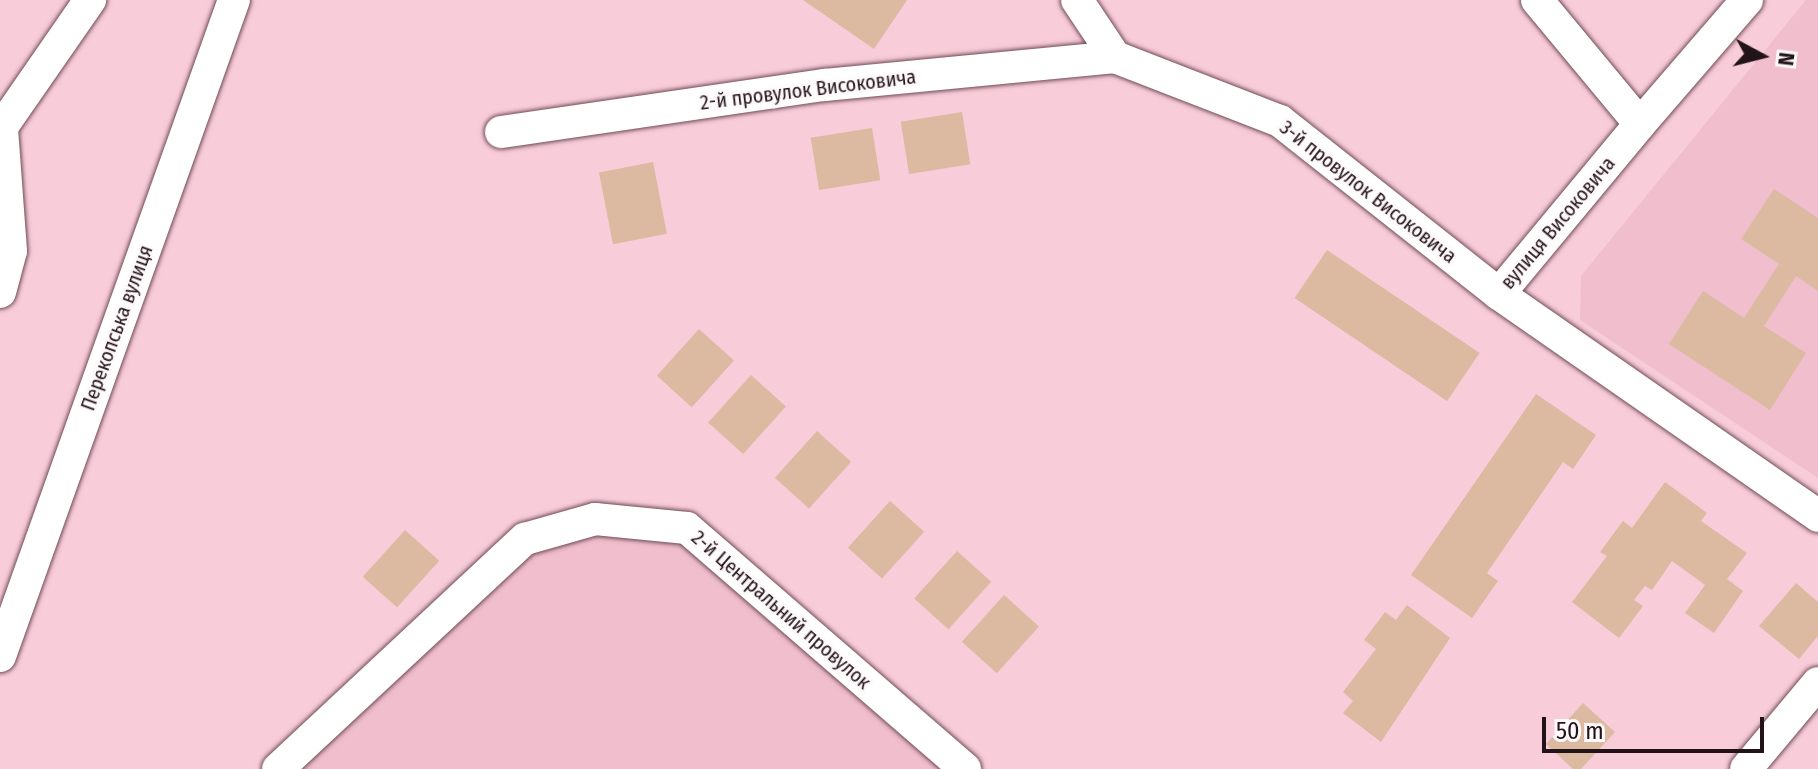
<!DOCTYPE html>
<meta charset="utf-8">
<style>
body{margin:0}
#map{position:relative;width:1818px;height:769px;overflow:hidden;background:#f8ccd9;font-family:"Fira Sans Condensed",sans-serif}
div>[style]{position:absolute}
.built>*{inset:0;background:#f0becc}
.building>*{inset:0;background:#dcbaa1;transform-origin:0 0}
.roads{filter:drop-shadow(0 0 2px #704b57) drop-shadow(0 0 2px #704b57)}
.street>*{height:32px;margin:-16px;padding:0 16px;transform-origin:16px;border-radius:16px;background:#fff}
span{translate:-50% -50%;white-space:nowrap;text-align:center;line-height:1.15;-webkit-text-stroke:6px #fef9fb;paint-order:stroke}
.street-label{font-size:20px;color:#221318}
.north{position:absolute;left:1722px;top:16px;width:80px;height:80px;-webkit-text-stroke:6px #fef9fb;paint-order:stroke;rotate:97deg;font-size:22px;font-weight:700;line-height:32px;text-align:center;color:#221318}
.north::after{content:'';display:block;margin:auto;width:28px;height:36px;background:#221318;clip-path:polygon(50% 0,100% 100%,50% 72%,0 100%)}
.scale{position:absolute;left:1542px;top:717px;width:222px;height:36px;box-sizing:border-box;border:4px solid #221318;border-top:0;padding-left:10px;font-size:24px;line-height:28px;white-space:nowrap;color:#221318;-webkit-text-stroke:6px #fef9fb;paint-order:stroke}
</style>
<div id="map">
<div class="built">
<div style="clip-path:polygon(1806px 0,1818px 0,1818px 478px,1580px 320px,1581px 276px)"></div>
<div style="clip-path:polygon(596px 527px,682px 535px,951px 769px,292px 769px,530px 547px)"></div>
</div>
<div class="building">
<div style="clip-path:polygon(803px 0,907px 0,874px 49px)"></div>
<div style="left:962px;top:112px;width:53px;height:62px;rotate:81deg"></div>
<div style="left:872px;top:128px;width:53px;height:62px;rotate:81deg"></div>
<div style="left:653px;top:162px;width:73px;height:55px;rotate:79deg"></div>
<div style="clip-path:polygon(1774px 189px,1818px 218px,1818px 291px,1796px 276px,1764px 326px,1806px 353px,1770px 410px,1669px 344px,1703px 291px,1744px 318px,1779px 264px,1741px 239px)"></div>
<div style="left:1327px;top:250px;width:184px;height:58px;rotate:34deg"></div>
<div style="left:699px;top:329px;width:47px;height:63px;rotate:42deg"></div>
<div style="left:751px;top:375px;width:47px;height:64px;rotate:42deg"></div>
<div style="clip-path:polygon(1536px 394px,1596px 435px,1573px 469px,1563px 462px,1487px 573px,1498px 581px,1472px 618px,1411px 575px)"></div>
<div style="left:817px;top:431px;width:46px;height:63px;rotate:42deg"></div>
<div style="clip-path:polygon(1665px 482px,1707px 513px,1701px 521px,1747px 553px,1727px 579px,1743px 591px,1714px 633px,1685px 613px,1705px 585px,1672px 561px,1652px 590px,1645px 586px,1634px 600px,1643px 606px,1619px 638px,1572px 602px,1607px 556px,1600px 552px,1623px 521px,1632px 528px)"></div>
<div style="left:890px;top:501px;width:46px;height:63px;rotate:42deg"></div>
<div style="left:405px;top:530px;width:46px;height:63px;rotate:42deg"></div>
<div style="left:957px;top:551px;width:46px;height:64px;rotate:42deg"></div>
<div style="clip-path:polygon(1796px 583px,1818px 602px,1818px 636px,1799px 659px,1759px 626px)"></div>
<div style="left:1004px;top:595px;width:47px;height:63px;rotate:42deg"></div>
<div style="clip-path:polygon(1407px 605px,1450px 638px,1381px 742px,1343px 713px,1353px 701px,1343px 692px,1376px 649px,1364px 640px,1385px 612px,1396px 620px)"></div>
<div style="clip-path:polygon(1583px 703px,1615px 732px,1581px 769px,1573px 769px,1546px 744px)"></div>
</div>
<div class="roads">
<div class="street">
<div style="left:1077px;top:0;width:69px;rotate:56.3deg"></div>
<div style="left:1115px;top:57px;width:177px;rotate:21.2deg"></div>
<div style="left:1280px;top:121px;width:279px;rotate:38.3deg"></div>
<div style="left:1537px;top:0;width:161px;rotate:50.3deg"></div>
<div style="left:1640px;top:124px;width:221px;rotate:129.7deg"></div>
<div style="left:1499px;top:294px;width:389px;rotate:34.8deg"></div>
<div style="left:1640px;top:124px;width:164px;rotate:-49.2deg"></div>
<div style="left:501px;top:132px;width:327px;rotate:-8.3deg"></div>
<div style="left:825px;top:85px;width:291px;rotate:-5.5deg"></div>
<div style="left:0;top:292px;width:42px;rotate:-75deg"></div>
<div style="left:11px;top:251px;width:124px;rotate:-94.2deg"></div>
<div style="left:2px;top:127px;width:155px;rotate:-55.3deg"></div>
<div style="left:0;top:656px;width:696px;rotate:-70.37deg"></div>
<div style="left:278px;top:769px;width:338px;rotate:-43deg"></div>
<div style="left:525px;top:539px;width:73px;rotate:-15.9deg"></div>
<div style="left:595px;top:519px;width:92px;rotate:5.6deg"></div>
<div style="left:687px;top:528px;width:368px;rotate:40.9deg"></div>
<div style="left:1746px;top:769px;width:112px;rotate:-50.1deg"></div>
</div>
</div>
<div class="street-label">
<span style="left:808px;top:90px;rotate:-7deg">2-й провулок Високовича</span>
<span style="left:1368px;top:192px;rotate:38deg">3-й провулок Високовича</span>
<span style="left:1558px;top:223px;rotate:-50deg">вулиця Високовича</span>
<span style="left:117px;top:328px;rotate:-70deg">Перекопська вулиця</span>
<span style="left:781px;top:610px;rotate:41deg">2-й Центральний провулок</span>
</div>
<div class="north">N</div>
<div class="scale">50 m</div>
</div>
